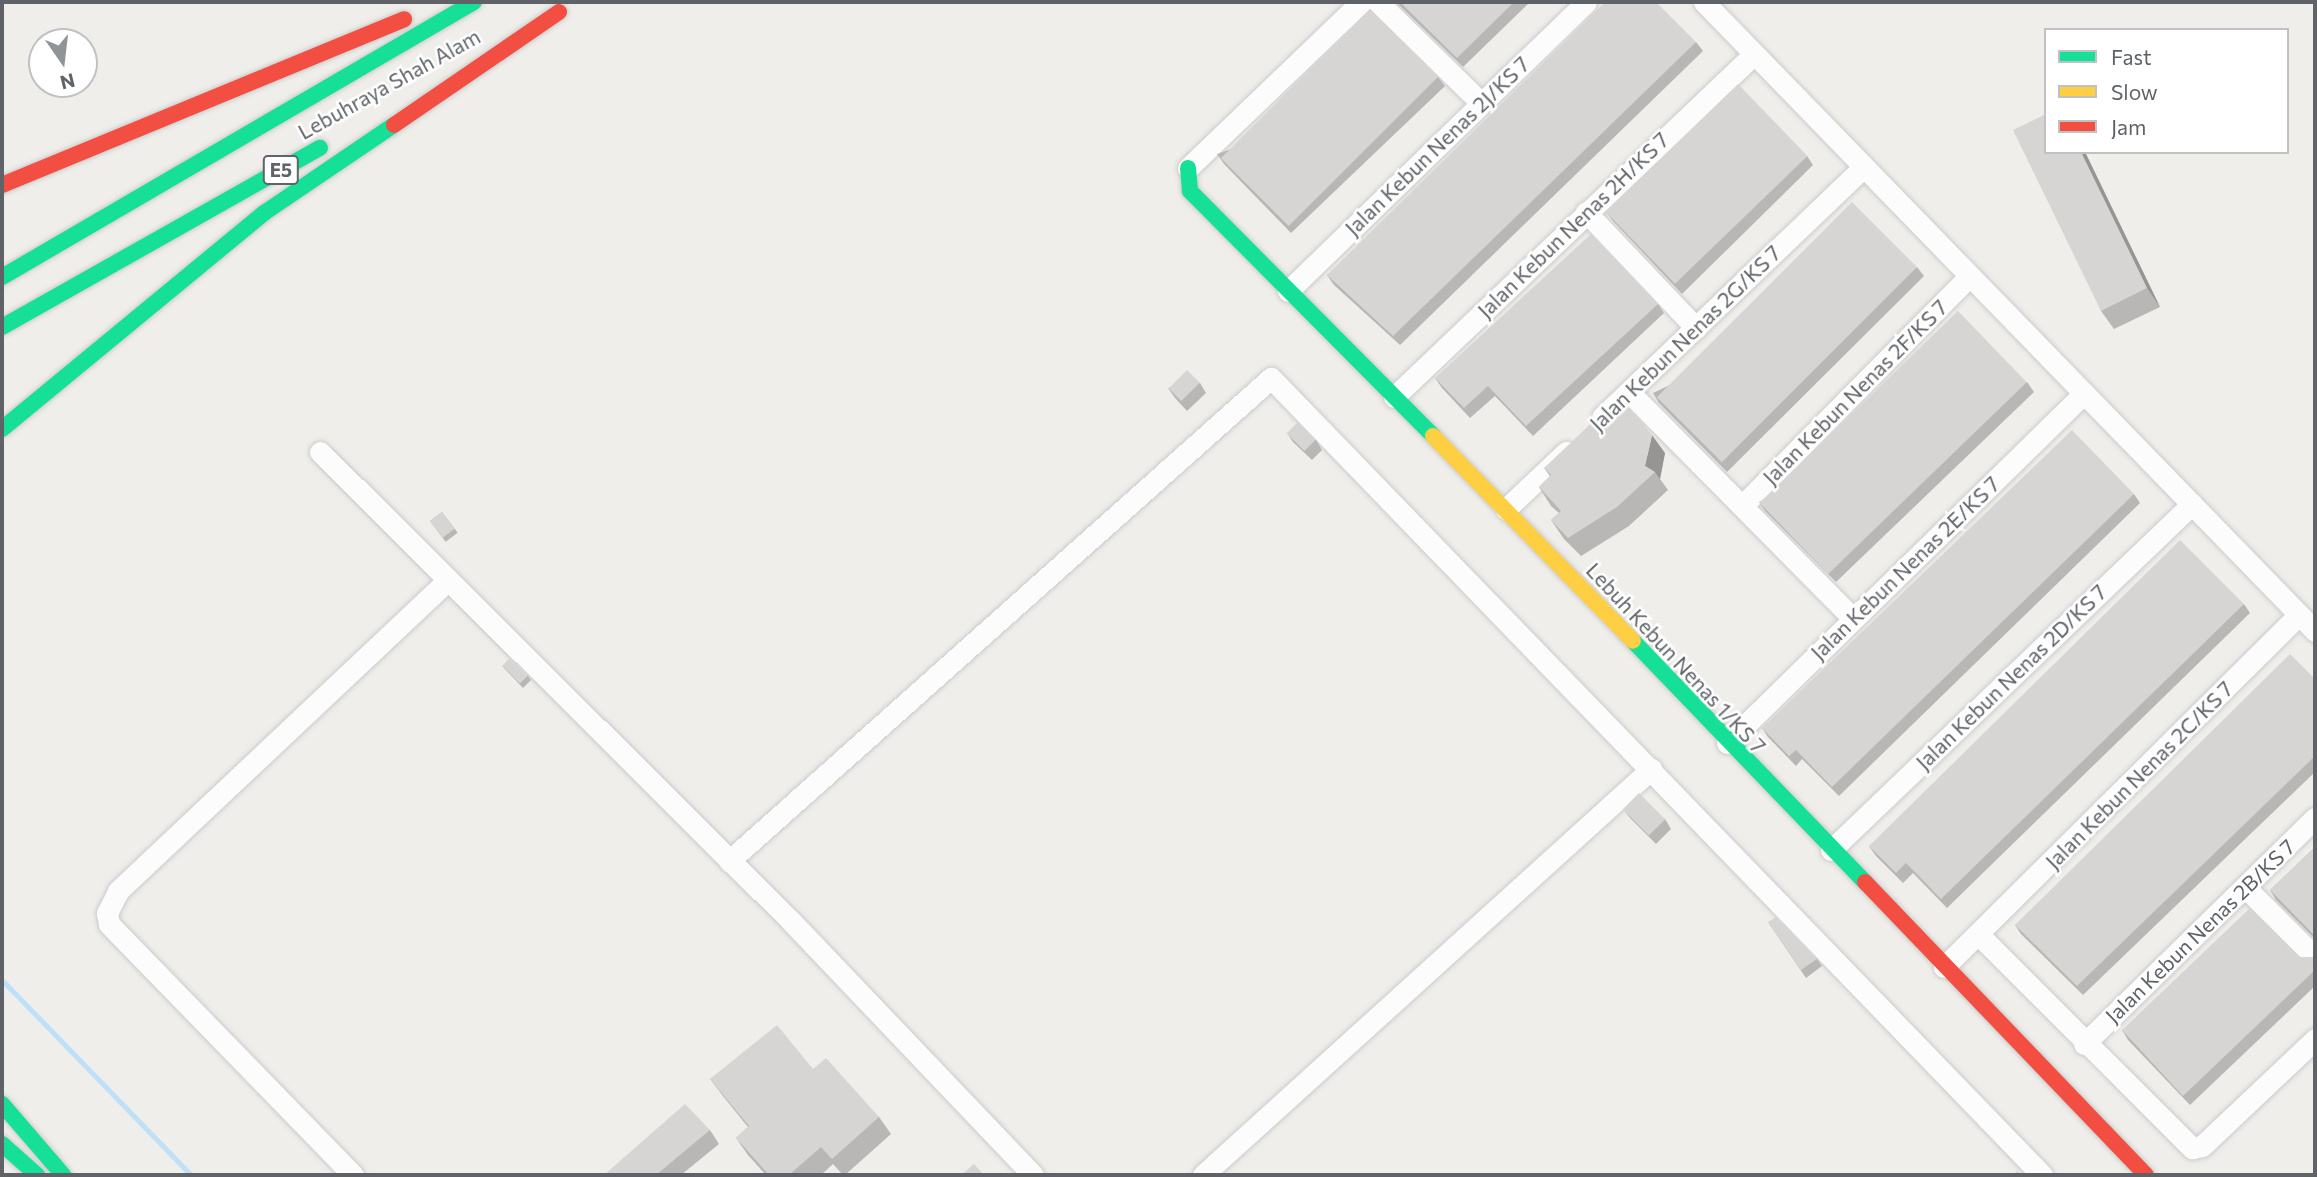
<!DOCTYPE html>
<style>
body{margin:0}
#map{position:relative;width:2317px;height:1177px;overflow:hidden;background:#efeeea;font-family:Commissioner,sans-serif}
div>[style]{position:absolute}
.stream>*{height:5px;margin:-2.5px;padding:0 2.5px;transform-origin:2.5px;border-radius:2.5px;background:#bfe0f9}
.roads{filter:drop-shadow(0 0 2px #cbcccc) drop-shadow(0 0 2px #cbcccc)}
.street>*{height:21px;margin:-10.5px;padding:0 10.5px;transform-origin:10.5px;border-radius:10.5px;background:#fdfcfc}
.fast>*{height:16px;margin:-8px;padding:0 8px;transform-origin:8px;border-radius:8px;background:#16e098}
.slow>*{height:16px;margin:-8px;padding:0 8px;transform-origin:8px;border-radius:8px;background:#ffcf43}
.jam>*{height:16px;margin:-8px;padding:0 8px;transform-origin:8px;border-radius:8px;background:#f24e42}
.wall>*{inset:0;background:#b8b7b5;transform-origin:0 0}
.shaded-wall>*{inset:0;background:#969594}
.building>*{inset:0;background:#d6d5d3;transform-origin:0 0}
span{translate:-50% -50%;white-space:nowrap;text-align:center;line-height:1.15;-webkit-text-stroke:5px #fff;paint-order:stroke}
.shield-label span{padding:2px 5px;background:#fff;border:2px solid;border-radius:5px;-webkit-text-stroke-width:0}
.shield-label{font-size:19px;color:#5f6368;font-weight:700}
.street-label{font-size:21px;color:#5f6368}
.frame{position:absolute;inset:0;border:4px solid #5f6368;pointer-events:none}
.legend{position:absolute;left:2044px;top:28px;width:245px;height:126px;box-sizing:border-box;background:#fff;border:2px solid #bfc1c3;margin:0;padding:9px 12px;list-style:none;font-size:21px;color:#5f6368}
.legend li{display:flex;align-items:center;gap:14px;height:35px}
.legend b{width:35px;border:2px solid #bfc1c3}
.north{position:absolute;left:28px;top:28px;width:70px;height:70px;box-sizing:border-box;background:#fff;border:2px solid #bfc1c3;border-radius:50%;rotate:166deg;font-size:19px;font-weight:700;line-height:28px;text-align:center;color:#5f6368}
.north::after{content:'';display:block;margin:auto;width:24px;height:32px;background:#919496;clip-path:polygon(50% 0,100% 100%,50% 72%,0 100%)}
</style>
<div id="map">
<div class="stream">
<div style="left:2px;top:980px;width:272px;rotate:45.9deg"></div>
</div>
<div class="roads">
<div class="street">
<div style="left:1378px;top:2px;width:144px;rotate:44.4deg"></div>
<div style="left:1704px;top:2px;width:877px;rotate:45.83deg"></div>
<div style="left:1188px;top:168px;width:240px;rotate:-43.8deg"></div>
<div style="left:1586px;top:212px;width:160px;rotate:46.5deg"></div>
<div style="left:1288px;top:291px;width:415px;rotate:-44.1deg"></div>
<div style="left:1629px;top:392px;width:318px;rotate:45.3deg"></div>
<div style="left:1394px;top:397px;width:496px;rotate:-43.6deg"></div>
<div style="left:1602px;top:417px;width:362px;rotate:-43.7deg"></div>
<div style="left:320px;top:452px;width:665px;rotate:44.88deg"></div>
<div style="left:791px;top:921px;width:351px;rotate:46.4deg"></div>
<div style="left:1742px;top:506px;width:322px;rotate:-45.3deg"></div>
<div style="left:1506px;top:509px;width:83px;rotate:-43.5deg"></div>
<div style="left:1727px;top:743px;width:499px;rotate:-44.4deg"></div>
<div style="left:1831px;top:850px;width:500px;rotate:-43.78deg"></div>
<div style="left:729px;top:861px;width:726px;rotate:-41.71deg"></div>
<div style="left:1271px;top:378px;width:1109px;rotate:45.95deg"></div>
<div style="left:2245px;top:887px;width:99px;rotate:45deg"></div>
<div style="left:1978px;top:934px;width:303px;rotate:45deg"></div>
<div style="left:2192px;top:1148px;width:10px;rotate:-11deg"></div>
<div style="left:2202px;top:1146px;width:156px;rotate:-43.4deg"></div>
<div style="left:1944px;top:967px;width:500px;rotate:-44.8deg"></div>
<div style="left:2084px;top:1044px;width:323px;rotate:-44.4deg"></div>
<div style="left:353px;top:1175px;width:350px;rotate:-134.2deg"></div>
<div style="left:109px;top:924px;width:11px;rotate:-100deg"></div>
<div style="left:107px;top:913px;width:25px;rotate:-63deg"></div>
<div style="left:118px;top:891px;width:451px;rotate:-43.3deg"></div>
<div style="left:1203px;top:1175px;width:605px;rotate:-42.18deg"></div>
</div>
<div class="fast">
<div style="left:1188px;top:168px;width:23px;rotate:85deg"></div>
<div style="left:1190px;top:191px;width:345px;rotate:45.2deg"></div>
<div style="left:2px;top:277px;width:546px;rotate:-30.23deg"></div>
<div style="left:2px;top:327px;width:365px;rotate:-29.4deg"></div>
<div style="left:2px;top:429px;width:340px;rotate:-39.5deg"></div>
<div style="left:264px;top:213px;width:157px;rotate:-34.1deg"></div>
<div style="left:1633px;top:641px;width:335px;rotate:46.1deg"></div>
<div style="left:2px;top:1104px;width:94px;rotate:49.3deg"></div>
<div style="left:2px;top:1144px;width:47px;rotate:41.5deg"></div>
</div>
<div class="slow">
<div style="left:1433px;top:436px;width:286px;rotate:45.7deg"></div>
</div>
<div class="jam">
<div style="left:394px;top:125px;width:200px;rotate:-34.4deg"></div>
<div style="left:2px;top:185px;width:435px;rotate:-22.4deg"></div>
<div style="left:1865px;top:882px;width:406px;rotate:46.2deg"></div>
</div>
</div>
<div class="wall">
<div style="clip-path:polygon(1396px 2px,1530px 2px,1463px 67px)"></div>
<div style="clip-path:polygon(1696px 42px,1703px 51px,1400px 345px,1334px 285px,1327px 275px)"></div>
<div style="clip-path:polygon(1438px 77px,1445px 86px,1291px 233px,1224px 164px,1217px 154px)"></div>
<div style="clip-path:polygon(2046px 152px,2085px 152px,2160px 307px,2114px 329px,2101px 311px)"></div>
<div style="clip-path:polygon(1807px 156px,1813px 165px,1682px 294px,1613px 221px,1606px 212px)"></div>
<div style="clip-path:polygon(1917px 267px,1924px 276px,1727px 472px,1659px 403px,1653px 393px)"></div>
<div style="clip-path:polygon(1658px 304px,1664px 313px,1533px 436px,1495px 396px,1470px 418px,1442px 388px,1435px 378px)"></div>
<div style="clip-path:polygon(2027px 382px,2034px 392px,1836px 582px,1765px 511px,1759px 502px)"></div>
<div style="clip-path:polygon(1200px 383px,1206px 393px,1187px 411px,1175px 398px,1168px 388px)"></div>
<div style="clip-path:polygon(1287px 433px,1316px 440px,1322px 450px,1312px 460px,1293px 442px)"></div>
<div style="clip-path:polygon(1665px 453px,1660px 479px,1668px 490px,1629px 526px,1581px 556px,1564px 539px,1551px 520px,1559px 513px,1551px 506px,1539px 487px,1550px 476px,1544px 468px)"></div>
<div style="clip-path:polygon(2134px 494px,2140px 503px,1839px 796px,1802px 759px,1796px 766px,1768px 737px,1762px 728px)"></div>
<div style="left:442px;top:512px;width:26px;height:15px;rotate:53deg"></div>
<div style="clip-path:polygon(2244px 604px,2250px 613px,1947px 908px,1913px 873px,1903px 883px,1876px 856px,1869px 846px)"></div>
<div style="clip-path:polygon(502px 666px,528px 676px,531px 680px,523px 688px)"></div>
<div style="clip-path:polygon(2315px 679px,2315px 772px,2083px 995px,2021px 934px,2015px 925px)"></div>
<div style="clip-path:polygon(1623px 809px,1665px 819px,1671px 829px,1656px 844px,1630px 818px)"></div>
<div style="clip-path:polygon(2315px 847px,2315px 939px,2276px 900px,2270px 890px)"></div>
<div style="clip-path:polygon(1768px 922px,1817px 959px,1822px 966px,1806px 978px)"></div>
<div style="clip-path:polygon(2300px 957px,2315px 957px,2315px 986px,2190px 1105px,2128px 1040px,2122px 1030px)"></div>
<div style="clip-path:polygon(813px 1069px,879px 1117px,891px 1134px,845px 1175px,843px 1175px,833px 1164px,821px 1175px,766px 1175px,748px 1155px,736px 1138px,748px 1127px,723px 1096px,710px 1079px)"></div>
<div style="clip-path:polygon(710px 1130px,719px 1144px,681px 1175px,604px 1175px)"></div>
</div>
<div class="shaded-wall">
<div style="clip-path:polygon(2081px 152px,2085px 152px,2160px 307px,2147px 288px)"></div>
<div style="clip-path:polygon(1652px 435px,1665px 453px,1660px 479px,1655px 472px,1645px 466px)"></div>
</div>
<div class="building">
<div style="clip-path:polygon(1400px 2px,1514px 2px,1457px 58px)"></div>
<div style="clip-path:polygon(1605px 2px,1656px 2px,1696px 42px,1393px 336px,1327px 275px)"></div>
<div style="left:1370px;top:9px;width:96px;height:211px;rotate:45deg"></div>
<div style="left:1738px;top:84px;width:100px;height:184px;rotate:46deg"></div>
<div style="clip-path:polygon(2046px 114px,2046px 152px,2081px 152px,2147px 288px,2101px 311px,2013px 130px)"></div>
<div style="left:1852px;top:202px;width:92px;height:276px;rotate:45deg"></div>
<div style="clip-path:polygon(1591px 234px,1658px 304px,1526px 426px,1488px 386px,1464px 408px,1435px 378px)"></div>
<div style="left:1958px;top:311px;width:99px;height:276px;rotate:46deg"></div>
<div style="left:1187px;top:370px;width:18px;height:26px;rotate:45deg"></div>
<div style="clip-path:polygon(1620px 396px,1652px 435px,1645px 466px,1655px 472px,1617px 507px,1568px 538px,1551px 520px,1561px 511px,1539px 487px,1551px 475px,1544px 468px)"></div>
<div style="left:1298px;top:422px;width:25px;height:16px;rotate:45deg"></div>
<div style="clip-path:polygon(2072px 430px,2134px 494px,1832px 787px,1796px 750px,1789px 756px,1762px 728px)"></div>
<div style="left:442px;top:512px;width:21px;height:15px;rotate:53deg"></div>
<div style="clip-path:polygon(2180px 540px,2244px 604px,1941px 899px,1906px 863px,1896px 873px,1869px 846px)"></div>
<div style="clip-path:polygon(2290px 654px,2315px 679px,2315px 756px,2077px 986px,2015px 925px)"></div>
<div style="left:510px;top:658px;width:25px;height:11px;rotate:45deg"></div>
<div style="left:1639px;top:793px;width:37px;height:23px;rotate:45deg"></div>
<div style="clip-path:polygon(2315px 847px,2315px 936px,2270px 890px)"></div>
<div style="clip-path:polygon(2250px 908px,2300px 957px,2315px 957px,2315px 970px,2183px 1096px,2122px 1030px)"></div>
<div style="clip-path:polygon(1776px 917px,1817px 959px,1801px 970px,1768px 922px)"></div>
<div style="clip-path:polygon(777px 1025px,813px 1069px,826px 1058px,879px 1117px,832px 1159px,821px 1147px,789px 1175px,769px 1175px,736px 1138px,749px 1126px,710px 1079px)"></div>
<div style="clip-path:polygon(685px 1104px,710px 1130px,656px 1175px,604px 1175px)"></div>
<div style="clip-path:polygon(974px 1164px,984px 1175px,961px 1175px)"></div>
<div style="clip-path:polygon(2017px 1171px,2021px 1175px,2013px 1175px)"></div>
</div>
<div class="shield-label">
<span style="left:281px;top:170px">E5</span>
</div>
<div class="street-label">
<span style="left:389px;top:84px;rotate:-29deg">Lebuhraya Shah Alam</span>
<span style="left:1437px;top:146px;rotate:-44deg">Jalan Kebun Nenas 2J/KS 7</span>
<span style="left:1573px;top:225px;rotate:-44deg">Jalan Kebun Nenas 2H/KS 7</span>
<span style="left:1685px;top:338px;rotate:-44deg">Jalan Kebun Nenas 2G/KS 7</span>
<span style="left:1855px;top:392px;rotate:-45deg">Jalan Kebun Nenas 2F/KS 7</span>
<span style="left:1905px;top:568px;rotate:-44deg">Jalan Kebun Nenas 2E/KS 7</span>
<span style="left:1676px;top:658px;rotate:47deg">Lebuh Kebun Nenas 1/KS 7</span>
<span style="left:2011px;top:677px;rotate:-44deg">Jalan Kebun Nenas 2D/KS 7</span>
<span style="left:2139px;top:775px;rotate:-45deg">Jalan Kebun Nenas 2C/KS 7</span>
<span style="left:2200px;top:931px;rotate:-44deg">Jalan Kebun Nenas 2B/KS 7</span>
</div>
<div class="frame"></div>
<ul class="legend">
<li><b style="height:9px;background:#16e098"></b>Fast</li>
<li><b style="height:9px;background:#ffcf43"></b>Slow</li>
<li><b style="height:9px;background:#f24e42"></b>Jam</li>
</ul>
<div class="north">N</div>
</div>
